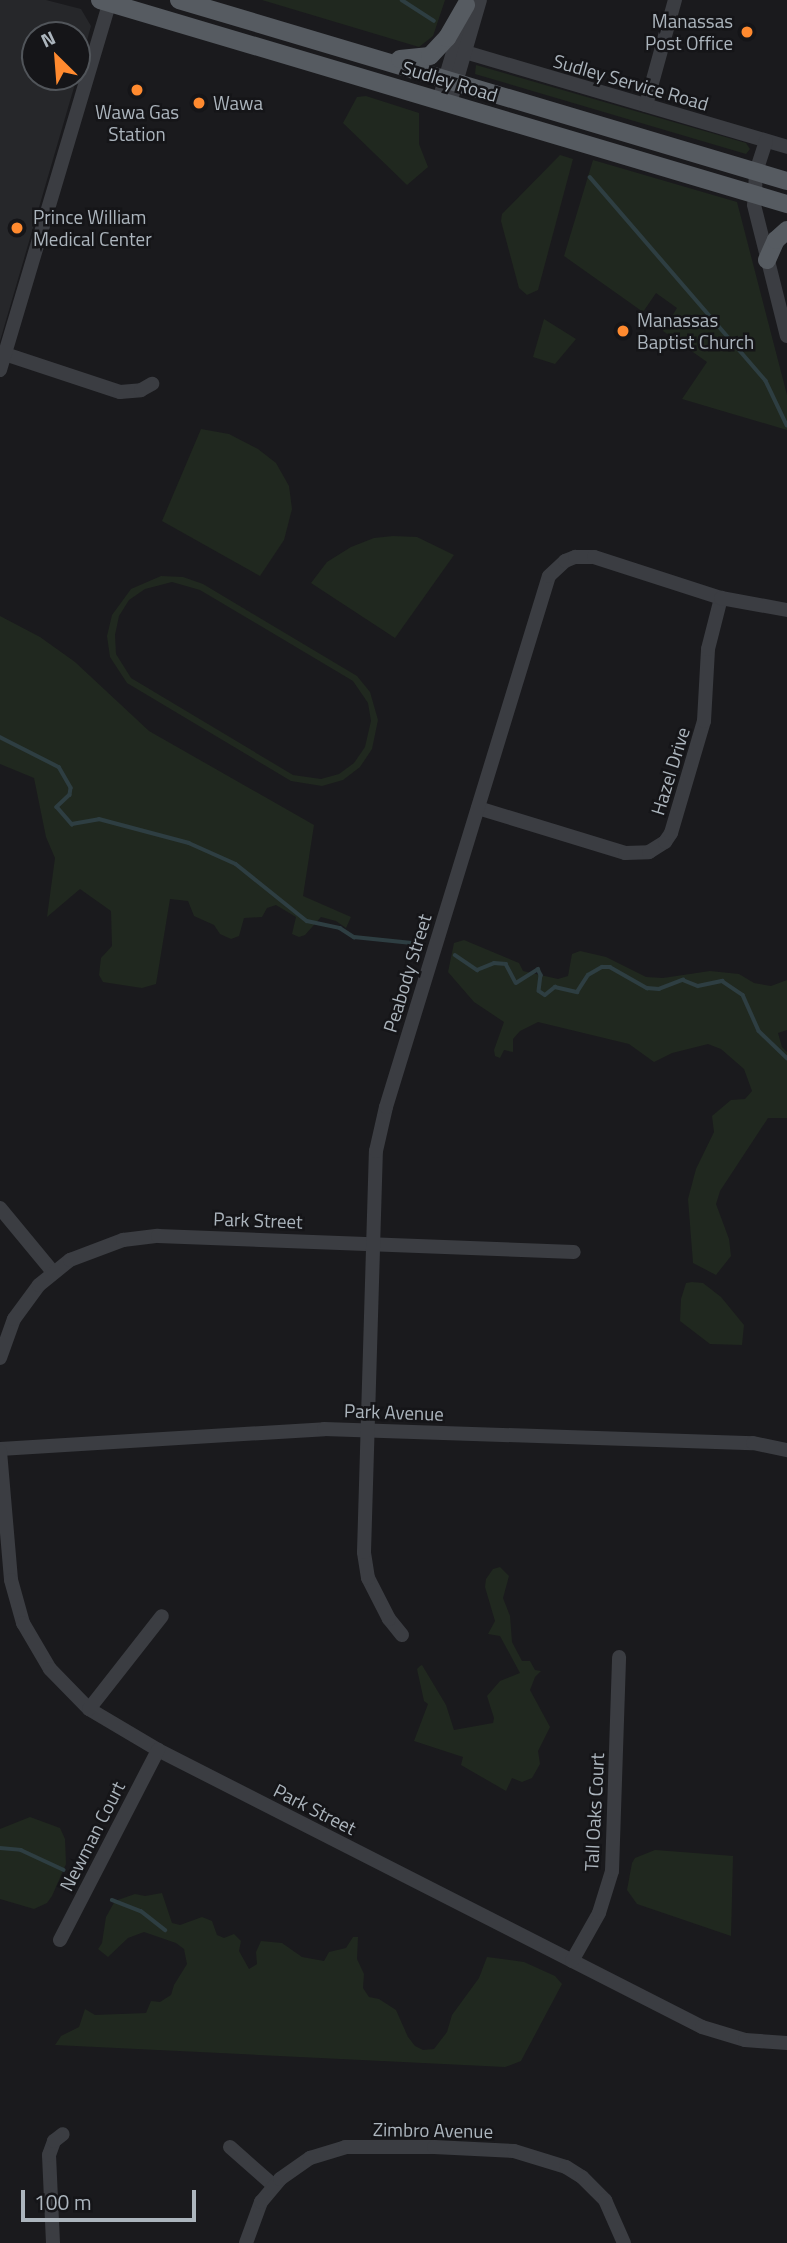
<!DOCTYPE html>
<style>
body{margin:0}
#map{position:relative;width:787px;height:2243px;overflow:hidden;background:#1a1a1d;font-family:"Titillium Web",sans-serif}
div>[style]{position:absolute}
.built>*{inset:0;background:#26272a}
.green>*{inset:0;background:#20281f}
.stream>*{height:3.5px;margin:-1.75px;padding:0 1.75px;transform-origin:1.75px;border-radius:1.75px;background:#2e3e42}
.minor>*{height:14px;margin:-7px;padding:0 7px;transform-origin:7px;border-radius:7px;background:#3b3d42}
.major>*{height:18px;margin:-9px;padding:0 9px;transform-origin:9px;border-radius:9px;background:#565b61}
.dots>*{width:19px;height:19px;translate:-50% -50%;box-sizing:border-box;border:4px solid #151518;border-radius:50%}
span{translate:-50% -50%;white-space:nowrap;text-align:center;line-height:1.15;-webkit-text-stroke:5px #151518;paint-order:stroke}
.poi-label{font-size:19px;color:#acb5bd}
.right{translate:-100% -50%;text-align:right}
.left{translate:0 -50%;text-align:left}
.street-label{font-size:19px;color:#acb5bd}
.north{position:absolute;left:21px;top:21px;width:70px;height:70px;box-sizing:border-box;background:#151518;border:2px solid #51555a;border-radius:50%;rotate:335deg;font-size:19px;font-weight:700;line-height:28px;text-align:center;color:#acb5bd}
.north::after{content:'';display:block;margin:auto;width:24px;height:32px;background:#ff8a2f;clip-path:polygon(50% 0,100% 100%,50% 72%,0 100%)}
.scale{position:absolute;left:21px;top:2190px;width:175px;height:32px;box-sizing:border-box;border:4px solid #acb5bd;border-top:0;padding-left:9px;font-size:21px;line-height:24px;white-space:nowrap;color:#acb5bd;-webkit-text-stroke:5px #151518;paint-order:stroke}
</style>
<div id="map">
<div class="built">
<div style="clip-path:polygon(0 0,46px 0,81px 9px,91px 26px,77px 77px,77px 35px,35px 35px,35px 77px,77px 77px,0 341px)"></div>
</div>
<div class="green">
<div style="clip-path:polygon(262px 0,445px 0,433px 36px,419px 47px)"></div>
<div style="clip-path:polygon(476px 65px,746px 143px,750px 149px,746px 154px,475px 74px)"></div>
<div style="clip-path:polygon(366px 96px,419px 113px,419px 144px,428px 167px,407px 185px,343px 123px,357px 97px)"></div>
<div style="clip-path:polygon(560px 155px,573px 159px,538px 290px,527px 295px,519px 288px,501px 221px,502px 214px)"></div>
<div style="clip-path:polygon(593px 160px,737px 202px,787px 395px,787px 430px,682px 399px,707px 362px,663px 331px,677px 308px,656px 293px,643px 312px,564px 256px)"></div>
<div style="clip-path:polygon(544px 319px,576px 339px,555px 364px,533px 357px)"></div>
<div style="clip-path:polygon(201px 429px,229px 434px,258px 449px,276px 463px,289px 486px,292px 509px,284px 540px,260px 576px,162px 521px)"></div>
<div style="clip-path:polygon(393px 536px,417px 537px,454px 555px,395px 638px,311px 583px,327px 562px,351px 547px,374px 538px)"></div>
<div style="clip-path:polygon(evenodd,161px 576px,183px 577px,203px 584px,357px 676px,370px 692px,378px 720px,372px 749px,360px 767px,343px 780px,322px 786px,291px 781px,127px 683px,110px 657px,107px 636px,112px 615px,131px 589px,161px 576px,172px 582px,200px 590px,353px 681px,368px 703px,371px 721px,365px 747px,354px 763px,339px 774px,321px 779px,293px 775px,131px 678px,116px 654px,115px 635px,119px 616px,129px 600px,145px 589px,172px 582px)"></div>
<div style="clip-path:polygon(0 616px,40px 637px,75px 662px,149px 731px,314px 825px,303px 896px,351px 917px,346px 928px,336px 921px,321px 917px,305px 935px,299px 937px,292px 934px,296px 917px,276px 905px,267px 908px,262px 917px,244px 918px,239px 936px,231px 939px,220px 934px,214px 925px,194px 916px,188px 901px,170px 899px,156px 984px,142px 988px,103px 982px,99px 975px,101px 958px,112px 946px,111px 911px,80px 889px,47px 917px,55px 858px,46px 837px,34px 778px,0 764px)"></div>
<div style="clip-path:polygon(464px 940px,519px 963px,523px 971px,558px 979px,568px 976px,572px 954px,580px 951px,606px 957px,646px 977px,663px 978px,710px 971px,739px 974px,754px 983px,771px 986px,787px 980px,787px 1030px,778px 1033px,782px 1047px,787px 1052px,787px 1118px,768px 1118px,720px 1191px,716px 1204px,729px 1239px,731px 1256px,716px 1275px,693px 1263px,688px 1199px,696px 1169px,714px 1132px,712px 1116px,731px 1100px,745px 1099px,752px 1091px,744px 1069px,721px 1049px,708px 1044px,672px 1053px,654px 1062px,629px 1044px,538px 1022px,520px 1031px,513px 1039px,513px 1052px,504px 1050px,500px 1058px,495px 1056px,494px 1050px,504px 1022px,474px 1002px,448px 972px,454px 943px)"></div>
<div style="clip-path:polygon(692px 1282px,703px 1283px,721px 1297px,744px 1325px,742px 1345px,710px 1344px,680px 1321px,681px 1299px,686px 1283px)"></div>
<div style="clip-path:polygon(500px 1567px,509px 1576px,503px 1598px,510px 1616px,512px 1642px,522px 1661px,530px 1661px,535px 1670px,541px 1671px,535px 1677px,530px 1690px,550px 1727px,538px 1751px,540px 1764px,532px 1778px,522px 1782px,512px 1778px,506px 1791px,461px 1765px,463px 1757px,414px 1741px,428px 1704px,424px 1701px,417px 1669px,420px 1666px,422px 1665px,446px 1705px,454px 1730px,493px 1723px,494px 1718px,487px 1696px,500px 1681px,520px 1673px,500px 1636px,488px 1634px,495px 1621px,485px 1587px,486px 1579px,493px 1569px)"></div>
<div style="clip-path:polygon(30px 1817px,60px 1828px,65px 1839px,66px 1864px,52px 1896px,47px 1903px,34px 1909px,0 1899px,0 1829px)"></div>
<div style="clip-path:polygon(655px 1850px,733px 1856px,731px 1936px,637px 1904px,627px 1890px,632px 1863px,635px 1858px)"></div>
<div style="clip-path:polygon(162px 1893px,172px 1923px,180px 1925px,202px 1917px,212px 1921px,217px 1935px,224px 1938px,234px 1934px,241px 1941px,239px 1951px,249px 1969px,257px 1964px,256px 1952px,261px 1941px,282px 1943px,302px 1957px,324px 1961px,329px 1952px,346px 1948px,353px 1937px,358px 1937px,357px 1959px,364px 1974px,363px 1988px,369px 1997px,379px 1999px,396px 2010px,408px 2037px,415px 2046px,423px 2050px,434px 2049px,447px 2032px,452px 2015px,479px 1978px,487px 1957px,524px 1962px,555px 1976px,562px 1984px,521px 2061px,505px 2067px,55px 2045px,61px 2036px,79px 2027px,85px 2009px,95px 2015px,146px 2013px,151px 2001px,160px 2002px,171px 1995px,174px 1985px,187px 1964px,184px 1949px,176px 1943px,144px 1932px,128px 1938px,108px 1957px,98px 1949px,102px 1943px,106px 1917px,115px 1901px,135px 1894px,145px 1896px)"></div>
</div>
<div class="stream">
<div style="left:402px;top:0;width:38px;rotate:33deg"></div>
<div style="left:590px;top:177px;width:269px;rotate:49.2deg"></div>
<div style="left:766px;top:381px;width:49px;rotate:64.5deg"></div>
<div style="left:0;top:737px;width:66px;rotate:27deg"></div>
<div style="left:59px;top:767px;width:24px;rotate:60deg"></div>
<div style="left:71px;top:788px;width:7px;rotate:98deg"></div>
<div style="left:70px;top:795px;width:18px;rotate:137deg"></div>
<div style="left:57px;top:807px;width:23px;rotate:49deg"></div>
<div style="left:72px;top:824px;width:27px;rotate:-10deg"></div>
<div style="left:99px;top:819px;width:93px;rotate:14.9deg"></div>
<div style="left:189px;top:843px;width:51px;rotate:24.1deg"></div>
<div style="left:236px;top:864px;width:91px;rotate:38.8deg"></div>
<div style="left:307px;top:921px;width:34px;rotate:12deg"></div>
<div style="left:340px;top:928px;width:17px;rotate:33deg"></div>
<div style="left:354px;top:937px;width:58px;rotate:5.9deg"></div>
<div style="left:455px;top:955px;width:27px;rotate:34deg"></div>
<div style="left:477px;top:970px;width:18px;rotate:-22deg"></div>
<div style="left:494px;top:963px;width:12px;rotate:5deg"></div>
<div style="left:506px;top:964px;width:21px;rotate:62deg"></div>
<div style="left:516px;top:983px;width:26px;rotate:-32deg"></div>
<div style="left:538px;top:969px;width:7px;rotate:63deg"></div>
<div style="left:541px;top:975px;width:16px;rotate:97deg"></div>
<div style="left:539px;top:991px;width:7px;rotate:34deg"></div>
<div style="left:545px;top:995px;width:13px;rotate:-39deg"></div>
<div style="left:555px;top:987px;width:23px;rotate:13deg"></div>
<div style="left:577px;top:992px;width:20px;rotate:-57deg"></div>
<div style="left:588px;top:975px;width:16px;rotate:-30deg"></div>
<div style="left:602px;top:967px;width:8px"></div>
<div style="left:610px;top:967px;width:43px;rotate:29.6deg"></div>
<div style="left:647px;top:988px;width:12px;rotate:5deg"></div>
<div style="left:659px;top:989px;width:26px;rotate:-21deg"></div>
<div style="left:683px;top:980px;width:16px;rotate:22deg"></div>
<div style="left:698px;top:986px;width:25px;rotate:-12deg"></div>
<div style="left:722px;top:981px;width:25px;rotate:34deg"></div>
<div style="left:743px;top:995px;width:39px;rotate:66deg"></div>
<div style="left:759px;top:1031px;width:39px;rotate:44deg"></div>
<div style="left:0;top:1848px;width:21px;rotate:5deg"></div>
<div style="left:21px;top:1850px;width:47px;rotate:24.9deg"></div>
<div style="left:112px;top:1900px;width:31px;rotate:21deg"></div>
<div style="left:141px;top:1911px;width:31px;rotate:38deg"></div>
</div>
<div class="minor">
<div style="left:465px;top:52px;width:336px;rotate:16.4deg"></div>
<div style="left:439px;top:100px;width:81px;rotate:-73.6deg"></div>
<div style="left:450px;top:103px;width:107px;rotate:-73.8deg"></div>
<div style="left:646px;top:105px;width:109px;rotate:-74.6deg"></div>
<div style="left:766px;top:141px;width:33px;rotate:108deg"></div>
<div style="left:756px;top:172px;width:33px;rotate:93deg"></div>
<div style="left:754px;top:205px;width:135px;rotate:75.9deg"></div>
<div style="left:5px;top:354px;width:121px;rotate:18.3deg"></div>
<div style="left:120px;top:392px;width:21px;rotate:-5deg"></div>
<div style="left:141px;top:390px;width:13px;rotate:-29deg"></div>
<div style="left:0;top:370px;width:386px;rotate:-73.4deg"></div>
<div style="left:478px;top:808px;width:154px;rotate:17deg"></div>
<div style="left:625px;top:853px;width:24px;rotate:-2deg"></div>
<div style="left:649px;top:852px;width:19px;rotate:-32deg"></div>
<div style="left:665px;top:842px;width:11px;rotate:-56deg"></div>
<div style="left:671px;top:833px;width:117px;rotate:-73.6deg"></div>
<div style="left:704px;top:721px;width:72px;rotate:-86.8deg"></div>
<div style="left:708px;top:649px;width:53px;rotate:-75.7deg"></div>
<div style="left:0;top:1208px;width:83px;rotate:50.4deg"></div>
<div style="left:0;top:1358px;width:41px;rotate:-70.3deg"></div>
<div style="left:14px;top:1319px;width:42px;rotate:-53.7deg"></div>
<div style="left:39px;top:1285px;width:40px;rotate:-39deg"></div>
<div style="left:70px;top:1260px;width:57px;rotate:-20.7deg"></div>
<div style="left:123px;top:1240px;width:35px;rotate:-7deg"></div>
<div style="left:158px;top:1236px;width:416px;rotate:2.2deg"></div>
<div style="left:0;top:1449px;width:325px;rotate:-3.5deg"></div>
<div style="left:324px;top:1429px;width:429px;rotate:1.9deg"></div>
<div style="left:753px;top:1443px;width:35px;rotate:12deg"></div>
<div style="left:0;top:1451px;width:129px;rotate:85.1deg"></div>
<div style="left:11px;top:1580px;width:45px;rotate:74.4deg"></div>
<div style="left:23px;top:1623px;width:53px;rotate:59.6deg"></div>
<div style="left:50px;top:1669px;width:56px;rotate:45.7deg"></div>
<div style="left:89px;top:1709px;width:80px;rotate:30.7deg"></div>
<div style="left:158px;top:1750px;width:610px;rotate:26.98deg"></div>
<div style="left:702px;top:2027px;width:45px;rotate:16.8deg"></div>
<div style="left:745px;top:2040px;width:42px;rotate:4.1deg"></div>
<div style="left:402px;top:1635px;width:21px;rotate:-129deg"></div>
<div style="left:389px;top:1619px;width:46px;rotate:-117.1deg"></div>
<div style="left:368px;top:1578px;width:26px;rotate:-99deg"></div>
<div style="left:364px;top:1552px;width:401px;rotate:-88.3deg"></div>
<div style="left:376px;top:1151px;width:45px;rotate:-77.2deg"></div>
<div style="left:386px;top:1107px;width:555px;rotate:-72.94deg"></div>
<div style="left:549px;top:576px;width:22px;rotate:-43deg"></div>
<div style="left:565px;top:561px;width:11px;rotate:-22deg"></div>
<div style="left:575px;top:557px;width:19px"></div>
<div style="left:594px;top:557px;width:133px;rotate:17.9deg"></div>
<div style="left:721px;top:598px;width:67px;rotate:10.3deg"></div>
<div style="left:89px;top:1709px;width:118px;rotate:-51.9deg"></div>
<div style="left:60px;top:1940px;width:214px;rotate:-62.7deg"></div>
<div style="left:572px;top:1961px;width:55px;rotate:-60.6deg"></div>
<div style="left:599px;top:1913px;width:44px;rotate:-72.8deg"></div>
<div style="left:612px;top:1871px;width:214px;rotate:-88.1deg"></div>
<div style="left:230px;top:2147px;width:57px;rotate:41.5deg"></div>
<div style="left:53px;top:2243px;width:88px;rotate:-92.6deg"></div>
<div style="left:49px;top:2155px;width:15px;rotate:-70deg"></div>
<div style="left:54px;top:2141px;width:11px;rotate:-38deg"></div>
<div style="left:246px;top:2243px;width:44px;rotate:-69.9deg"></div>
<div style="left:261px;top:2202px;width:30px;rotate:-50deg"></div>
<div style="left:280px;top:2179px;width:37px;rotate:-35deg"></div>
<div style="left:310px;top:2158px;width:37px;rotate:-17deg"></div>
<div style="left:345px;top:2147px;width:89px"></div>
<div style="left:434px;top:2147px;width:80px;rotate:2.9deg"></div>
<div style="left:514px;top:2151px;width:54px;rotate:17.1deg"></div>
<div style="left:566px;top:2167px;width:19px;rotate:32deg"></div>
<div style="left:582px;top:2177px;width:33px;rotate:45deg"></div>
<div style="left:605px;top:2200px;width:47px;rotate:66.2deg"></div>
</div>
<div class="major">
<div style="left:100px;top:0;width:717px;rotate:16.54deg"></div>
<div style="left:179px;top:0;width:634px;rotate:16.58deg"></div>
<div style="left:400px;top:59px;width:30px;rotate:-6deg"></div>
<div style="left:430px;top:56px;width:25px;rotate:-47deg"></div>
<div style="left:447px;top:38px;width:38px;rotate:-60deg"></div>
<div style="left:767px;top:260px;width:22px;rotate:-66deg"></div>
<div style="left:776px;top:240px;width:15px;rotate:-42deg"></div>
</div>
<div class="dots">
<div style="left:747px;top:32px;background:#ff8a2f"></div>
<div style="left:137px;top:90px;background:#ff8a2f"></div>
<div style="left:199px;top:103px;background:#ff8a2f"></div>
<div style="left:17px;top:228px;background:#ff8a2f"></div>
<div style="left:623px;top:331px;background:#ff8a2f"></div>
</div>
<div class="poi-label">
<span class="right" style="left:733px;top:32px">Manassas<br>Post Office</span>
<span class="left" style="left:213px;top:103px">Wawa</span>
<span style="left:137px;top:123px">Wawa Gas<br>Station</span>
<span class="left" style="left:33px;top:228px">Prince William<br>Medical Center</span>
<span class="left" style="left:637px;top:331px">Manassas<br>Baptist Church</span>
</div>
<div class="street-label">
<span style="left:450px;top:81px;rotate:17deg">Sudley Road</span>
<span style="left:631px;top:82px;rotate:16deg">Sudley Service Road</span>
<span style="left:670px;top:771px;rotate:-73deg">Hazel Drive</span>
<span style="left:407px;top:973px;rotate:-73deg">Peabody Street</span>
<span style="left:258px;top:1220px;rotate:2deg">Park Street</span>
<span style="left:394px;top:1412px;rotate:2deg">Park Avenue</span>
<span style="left:315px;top:1809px;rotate:27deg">Park Street</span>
<span style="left:594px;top:1812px;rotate:-87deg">Tall Oaks Court</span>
<span style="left:92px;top:1836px;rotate:-63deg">Newman Court</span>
<span style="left:433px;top:2130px;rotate:1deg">Zimbro Avenue</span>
</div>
<div class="north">N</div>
<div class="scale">100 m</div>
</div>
